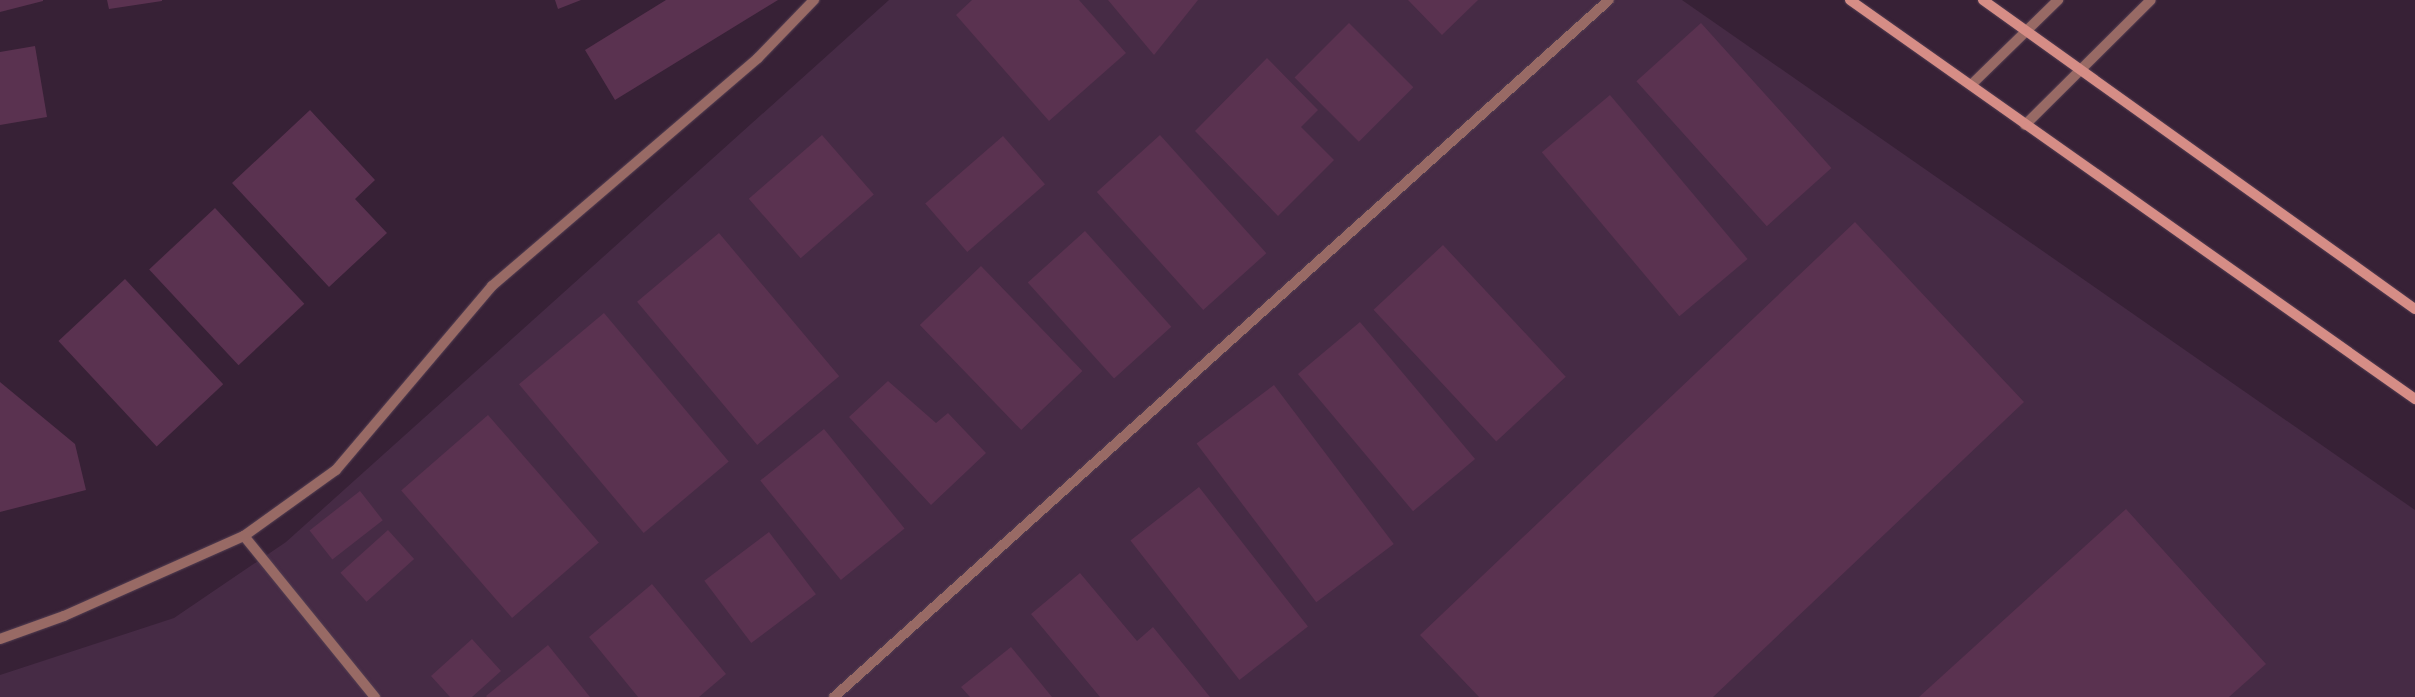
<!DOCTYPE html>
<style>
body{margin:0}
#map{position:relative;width:2415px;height:697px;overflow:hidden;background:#372136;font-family:Signika,sans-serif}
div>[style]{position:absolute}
.built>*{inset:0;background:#462b45}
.building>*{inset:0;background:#5a3250;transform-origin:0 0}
.roads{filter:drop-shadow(0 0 1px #533e52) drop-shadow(0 0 1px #533e52)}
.street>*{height:10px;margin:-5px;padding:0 5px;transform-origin:5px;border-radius:5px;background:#986a65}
.secondary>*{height:10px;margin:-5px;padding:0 5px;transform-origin:5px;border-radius:5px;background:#d68d86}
span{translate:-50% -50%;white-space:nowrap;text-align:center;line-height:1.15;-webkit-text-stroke:5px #2d172c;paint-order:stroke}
</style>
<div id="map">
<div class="built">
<div style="clip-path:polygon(889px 0,1682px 0,2415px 510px,2415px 697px,0 697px,0 675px,174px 618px,286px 542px)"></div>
</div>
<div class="building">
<div style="clip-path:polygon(0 0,43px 0,43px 1px,0 12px)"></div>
<div style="clip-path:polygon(107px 0,162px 0,162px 1px,109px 9px)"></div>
<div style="clip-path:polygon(555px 0,581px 0,558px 9px)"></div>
<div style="clip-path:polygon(666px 0,778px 0,615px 100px,585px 50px)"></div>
<div style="clip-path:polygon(972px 0,1079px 0,1126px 53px,1049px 121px,956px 15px)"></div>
<div style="clip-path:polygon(1108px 0,1198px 0,1154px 55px)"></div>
<div style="clip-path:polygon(1408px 0,1478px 0,1442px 35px)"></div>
<div style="left:1349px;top:23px;width:91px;height:77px;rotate:45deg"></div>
<div style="left:1701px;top:23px;width:195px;height:87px;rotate:48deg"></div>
<div style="clip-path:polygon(35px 46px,47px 117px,0 125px,0 52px)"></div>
<div style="clip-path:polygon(1267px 58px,1318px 110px,1301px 127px,1334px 160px,1278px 216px,1195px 131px)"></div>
<div style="left:1610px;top:95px;width:214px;height:89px;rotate:50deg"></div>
<div style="clip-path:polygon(310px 110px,375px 180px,355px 199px,387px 233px,329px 287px,232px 183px)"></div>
<div style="left:822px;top:135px;width:79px;height:97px;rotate:49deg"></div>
<div style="left:1160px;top:135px;width:159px;height:85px;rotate:48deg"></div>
<div style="left:1003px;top:136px;width:64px;height:103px;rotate:49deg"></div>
<div style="left:215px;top:208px;width:131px;height:90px;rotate:47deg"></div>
<div style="clip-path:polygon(1855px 222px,2024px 402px,1713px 697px,1479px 697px,1420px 635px)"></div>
<div style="left:1085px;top:231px;width:129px;height:77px;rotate:48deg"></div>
<div style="left:719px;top:233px;width:187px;height:107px;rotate:50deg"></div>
<div style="left:1443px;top:245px;width:180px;height:95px;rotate:47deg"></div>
<div style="left:981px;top:266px;width:146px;height:85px;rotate:46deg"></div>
<div style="left:125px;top:279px;width:144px;height:91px;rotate:47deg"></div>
<div style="left:604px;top:313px;width:194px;height:111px;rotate:50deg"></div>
<div style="left:1360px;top:322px;width:179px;height:81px;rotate:50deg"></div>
<div style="clip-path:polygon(888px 381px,936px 423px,948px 413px,986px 453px,931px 505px,849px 417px)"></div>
<div style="clip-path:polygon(0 382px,75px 444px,86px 490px,0 512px)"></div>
<div style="left:1274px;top:385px;width:199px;height:97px;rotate:53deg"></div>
<div style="left:488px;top:415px;width:169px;height:115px;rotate:49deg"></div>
<div style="left:824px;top:429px;width:128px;height:82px;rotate:51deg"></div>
<div style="left:1199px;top:487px;width:177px;height:87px;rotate:52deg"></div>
<div style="left:360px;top:491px;width:37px;height:64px;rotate:52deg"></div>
<div style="clip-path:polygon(2126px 509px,2266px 664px,2229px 697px,1919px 697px)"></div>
<div style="left:388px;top:530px;width:39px;height:64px;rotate:48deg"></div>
<div style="left:769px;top:532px;width:78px;height:81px;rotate:53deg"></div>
<div style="clip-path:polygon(1080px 573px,1137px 641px,1153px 627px,1210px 697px,1100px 697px,1031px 614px)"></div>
<div style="clip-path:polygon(652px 584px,726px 674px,699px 697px,638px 697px,589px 637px)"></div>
<div style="clip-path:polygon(472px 639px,501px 671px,472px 697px,450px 697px,431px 676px)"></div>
<div style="clip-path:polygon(548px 645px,590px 697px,487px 697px,486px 696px)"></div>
<div style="clip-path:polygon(1011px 647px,1052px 697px,970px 697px,961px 687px)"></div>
</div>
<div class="roads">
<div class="street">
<div style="left:1971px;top:85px;width:122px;rotate:-44.3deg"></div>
<div style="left:2025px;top:125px;width:177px;rotate:-44.8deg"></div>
<div style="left:244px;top:536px;width:208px;rotate:50.9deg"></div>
<div style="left:0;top:639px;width:68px;rotate:-19.8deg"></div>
<div style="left:64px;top:616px;width:197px;rotate:-24deg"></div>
<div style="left:244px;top:536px;width:113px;rotate:-35.7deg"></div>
<div style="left:336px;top:470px;width:241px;rotate:-49.7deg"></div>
<div style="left:492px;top:286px;width:350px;rotate:-40.6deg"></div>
<div style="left:758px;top:58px;width:81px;rotate:-46deg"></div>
<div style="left:834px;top:697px;width:1042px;rotate:-41.97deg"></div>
</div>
<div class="secondary">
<div style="left:1850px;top:0;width:692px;rotate:35.23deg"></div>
<div style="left:1983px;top:0;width:531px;rotate:35.58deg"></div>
</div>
</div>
</div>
